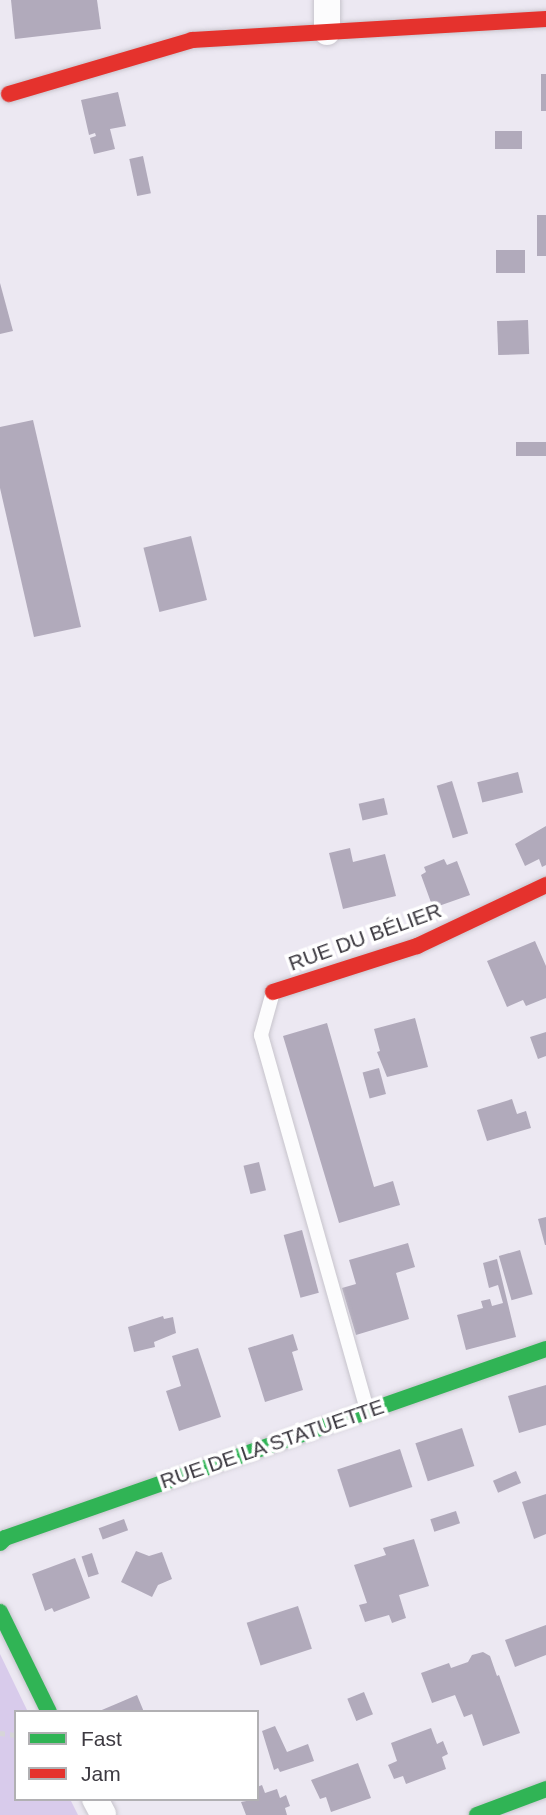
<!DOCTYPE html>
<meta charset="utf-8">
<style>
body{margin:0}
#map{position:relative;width:546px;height:1815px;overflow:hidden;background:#ece8f2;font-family:Helvetica,sans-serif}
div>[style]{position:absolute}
.green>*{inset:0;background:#d8cbeb}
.building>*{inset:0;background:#b1aabb;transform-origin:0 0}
.path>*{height:4.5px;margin-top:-2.25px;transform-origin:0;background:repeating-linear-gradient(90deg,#d6d5d8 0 5px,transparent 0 10px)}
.roads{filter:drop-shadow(0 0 2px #c7c4cc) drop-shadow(0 0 2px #c7c4cc)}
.lane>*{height:14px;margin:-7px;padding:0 7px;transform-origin:7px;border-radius:7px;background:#fcfcfd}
.street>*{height:26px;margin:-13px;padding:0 13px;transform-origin:13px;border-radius:13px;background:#fcfcfd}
.fast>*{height:16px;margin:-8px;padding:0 8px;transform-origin:8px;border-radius:8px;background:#30b455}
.jam>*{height:16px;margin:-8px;padding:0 8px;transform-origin:8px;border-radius:8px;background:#e5322d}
span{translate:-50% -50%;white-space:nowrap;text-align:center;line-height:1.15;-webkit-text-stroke:7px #fff;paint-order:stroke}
.street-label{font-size:21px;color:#3d3a41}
.legend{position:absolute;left:14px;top:1710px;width:245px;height:91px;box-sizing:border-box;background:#fff;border:2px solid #b1b0b3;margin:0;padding:9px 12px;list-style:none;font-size:21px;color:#3d3a41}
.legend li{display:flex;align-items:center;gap:14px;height:35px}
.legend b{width:35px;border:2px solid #b1b0b3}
</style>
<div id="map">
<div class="green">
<div style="clip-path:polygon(0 1654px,28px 1712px,16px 1712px,16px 1799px,70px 1799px,78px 1815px,0 1815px)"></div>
</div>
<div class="building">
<div style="clip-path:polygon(11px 0,97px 0,101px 29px,15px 39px)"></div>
<div style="left:541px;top:74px;width:5px;height:37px"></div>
<div style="clip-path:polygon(118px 92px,126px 126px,110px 129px,115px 149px,94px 154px,90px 138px,96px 136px,95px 133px,89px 135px,81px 100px)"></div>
<div style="left:495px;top:131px;width:27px;height:18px"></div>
<div style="left:143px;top:156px;width:38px;height:14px;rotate:78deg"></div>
<div style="left:537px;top:215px;width:9px;height:41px"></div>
<div style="left:525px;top:250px;width:23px;height:29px;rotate:90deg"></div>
<div style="clip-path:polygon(0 283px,13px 331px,0 334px)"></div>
<div style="left:528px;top:320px;width:34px;height:31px;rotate:88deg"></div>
<div style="clip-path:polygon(33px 420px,81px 627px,34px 637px,0 488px,0 427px)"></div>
<div style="left:546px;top:442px;width:14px;height:30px;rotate:90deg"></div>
<div style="left:191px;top:536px;width:66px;height:49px;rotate:76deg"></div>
<div style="left:518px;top:772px;width:21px;height:42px;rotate:76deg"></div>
<div style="left:452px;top:781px;width:55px;height:16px;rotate:73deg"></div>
<div style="left:384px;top:798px;width:17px;height:26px;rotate:77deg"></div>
<div style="clip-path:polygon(546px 826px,546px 865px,542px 867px,539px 859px,525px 866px,515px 844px)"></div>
<div style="clip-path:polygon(350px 848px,353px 862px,385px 854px,396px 896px,343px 909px,329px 853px)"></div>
<div style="clip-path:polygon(444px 859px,447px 865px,457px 861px,470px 895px,433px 908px,421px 875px,426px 872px,424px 867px)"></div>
<div style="clip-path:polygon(535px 941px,546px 966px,546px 998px,526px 1006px,523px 1000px,507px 1007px,487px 961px)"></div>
<div style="clip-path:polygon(415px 1018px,428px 1067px,387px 1077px,377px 1052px,380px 1051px,374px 1029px)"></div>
<div style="clip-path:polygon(327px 1023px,374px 1187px,393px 1181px,400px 1205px,339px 1223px,283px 1036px)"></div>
<div style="clip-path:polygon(546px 1032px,546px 1056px,538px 1059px,530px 1037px)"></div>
<div style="left:379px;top:1068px;width:27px;height:17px;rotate:75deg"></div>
<div style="clip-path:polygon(512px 1099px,517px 1114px,526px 1111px,531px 1128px,487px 1141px,477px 1110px)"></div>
<div style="left:259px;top:1162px;width:29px;height:16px;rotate:76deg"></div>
<div style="clip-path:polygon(546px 1217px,546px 1245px,545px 1245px,538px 1219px)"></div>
<div style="left:302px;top:1230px;width:65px;height:19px;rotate:75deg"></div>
<div style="clip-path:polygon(408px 1243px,415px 1267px,396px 1273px,409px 1319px,356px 1335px,342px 1288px,356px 1284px,349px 1260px)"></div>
<div style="left:520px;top:1250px;width:46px;height:22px;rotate:74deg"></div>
<div style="clip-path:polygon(497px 1259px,516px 1337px,466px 1350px,457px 1315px,483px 1308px,481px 1301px,490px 1299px,492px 1306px,503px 1303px,498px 1285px,489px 1288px,483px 1263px)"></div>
<div style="clip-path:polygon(163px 1316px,164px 1319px,173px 1317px,176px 1333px,154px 1342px,155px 1347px,134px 1352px,128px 1327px)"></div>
<div style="clip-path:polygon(293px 1334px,298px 1350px,292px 1352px,303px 1390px,265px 1402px,248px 1348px)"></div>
<div style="clip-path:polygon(198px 1348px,221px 1417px,179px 1431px,166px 1391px,181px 1386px,172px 1356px)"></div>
<div style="clip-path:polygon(546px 1385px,546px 1425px,519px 1433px,508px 1396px)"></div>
<div style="left:462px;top:1428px;width:40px;height:49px;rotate:72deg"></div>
<div style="left:400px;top:1449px;width:40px;height:66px;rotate:72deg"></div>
<div style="left:516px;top:1471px;width:13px;height:25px;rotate:67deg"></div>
<div style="clip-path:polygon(546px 1494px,546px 1534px,534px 1539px,522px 1502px)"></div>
<div style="left:456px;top:1511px;width:13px;height:27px;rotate:72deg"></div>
<div style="left:124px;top:1519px;width:12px;height:27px;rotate:70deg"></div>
<div style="clip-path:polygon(414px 1539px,429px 1586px,399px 1595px,406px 1618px,392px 1623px,389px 1615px,365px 1622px,359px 1605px,367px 1603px,354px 1565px,386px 1555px,383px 1548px)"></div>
<div style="clip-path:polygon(136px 1551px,149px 1556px,162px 1552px,172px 1579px,158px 1585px,152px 1597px,121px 1582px)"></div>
<div style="left:92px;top:1553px;width:22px;height:11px;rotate:72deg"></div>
<div style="clip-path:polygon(75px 1558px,90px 1598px,54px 1612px,52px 1608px,45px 1611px,32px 1574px)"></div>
<div style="left:298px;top:1606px;width:45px;height:54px;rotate:72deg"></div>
<div style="clip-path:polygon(546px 1625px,546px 1655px,515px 1667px,505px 1640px)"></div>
<div style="clip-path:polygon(483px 1652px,490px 1656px,497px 1676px,499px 1675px,520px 1733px,483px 1746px,472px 1714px,464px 1717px,455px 1695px,432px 1703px,421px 1673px,449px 1663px,451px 1668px,468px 1662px,472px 1655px)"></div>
<div style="left:364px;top:1692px;width:24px;height:18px;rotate:68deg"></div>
<div style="clip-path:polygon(137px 1695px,144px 1712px,97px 1712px,116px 1704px)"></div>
<div style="clip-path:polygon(275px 1726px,287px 1752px,308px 1744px,314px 1761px,280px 1772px,278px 1768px,274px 1770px,262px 1731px)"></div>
<div style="clip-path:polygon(431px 1728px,437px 1744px,443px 1741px,448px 1754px,442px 1757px,446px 1769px,406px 1784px,403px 1776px,394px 1779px,388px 1765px,397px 1761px,391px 1743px)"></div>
<div style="clip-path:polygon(358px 1763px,371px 1798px,331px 1812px,326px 1797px,320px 1799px,311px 1780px)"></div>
<div style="clip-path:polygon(262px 1785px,265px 1793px,277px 1789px,280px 1798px,286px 1795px,290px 1806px,285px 1808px,287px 1815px,246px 1815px,241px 1802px,257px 1799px,257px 1787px)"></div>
</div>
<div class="path">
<div style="left:0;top:1733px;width:16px;rotate:7deg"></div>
</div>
<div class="roads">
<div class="lane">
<div style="left:273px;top:992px;width:45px;rotate:105.6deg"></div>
<div style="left:261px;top:1035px;width:390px;rotate:74.2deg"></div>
</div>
<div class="street">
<div style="left:327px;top:0;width:32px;rotate:90deg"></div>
<div style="left:95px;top:1799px;width:17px;rotate:62deg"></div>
</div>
<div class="fast">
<div style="left:0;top:1543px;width:7px;rotate:-45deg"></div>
<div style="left:5px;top:1538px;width:573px;rotate:-19.26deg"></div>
<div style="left:0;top:1612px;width:111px;rotate:63.9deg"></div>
<div style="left:477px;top:1815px;width:74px;rotate:-20.6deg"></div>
</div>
<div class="jam">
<div style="left:9px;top:94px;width:191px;rotate:-16.4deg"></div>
<div style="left:192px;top:40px;width:355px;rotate:-3.4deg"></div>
<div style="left:273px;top:992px;width:151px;rotate:-17.7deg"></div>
<div style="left:417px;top:946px;width:143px;rotate:-25.3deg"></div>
</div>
</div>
<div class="street-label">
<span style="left:365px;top:937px;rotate:-20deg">RUE DU BÉLIER</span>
<span style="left:272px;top:1444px;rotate:-19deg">RUE DE LA STATUETTE</span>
</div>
<ul class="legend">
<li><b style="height:9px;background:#30b455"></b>Fast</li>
<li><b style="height:9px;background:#e5322d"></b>Jam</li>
</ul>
</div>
